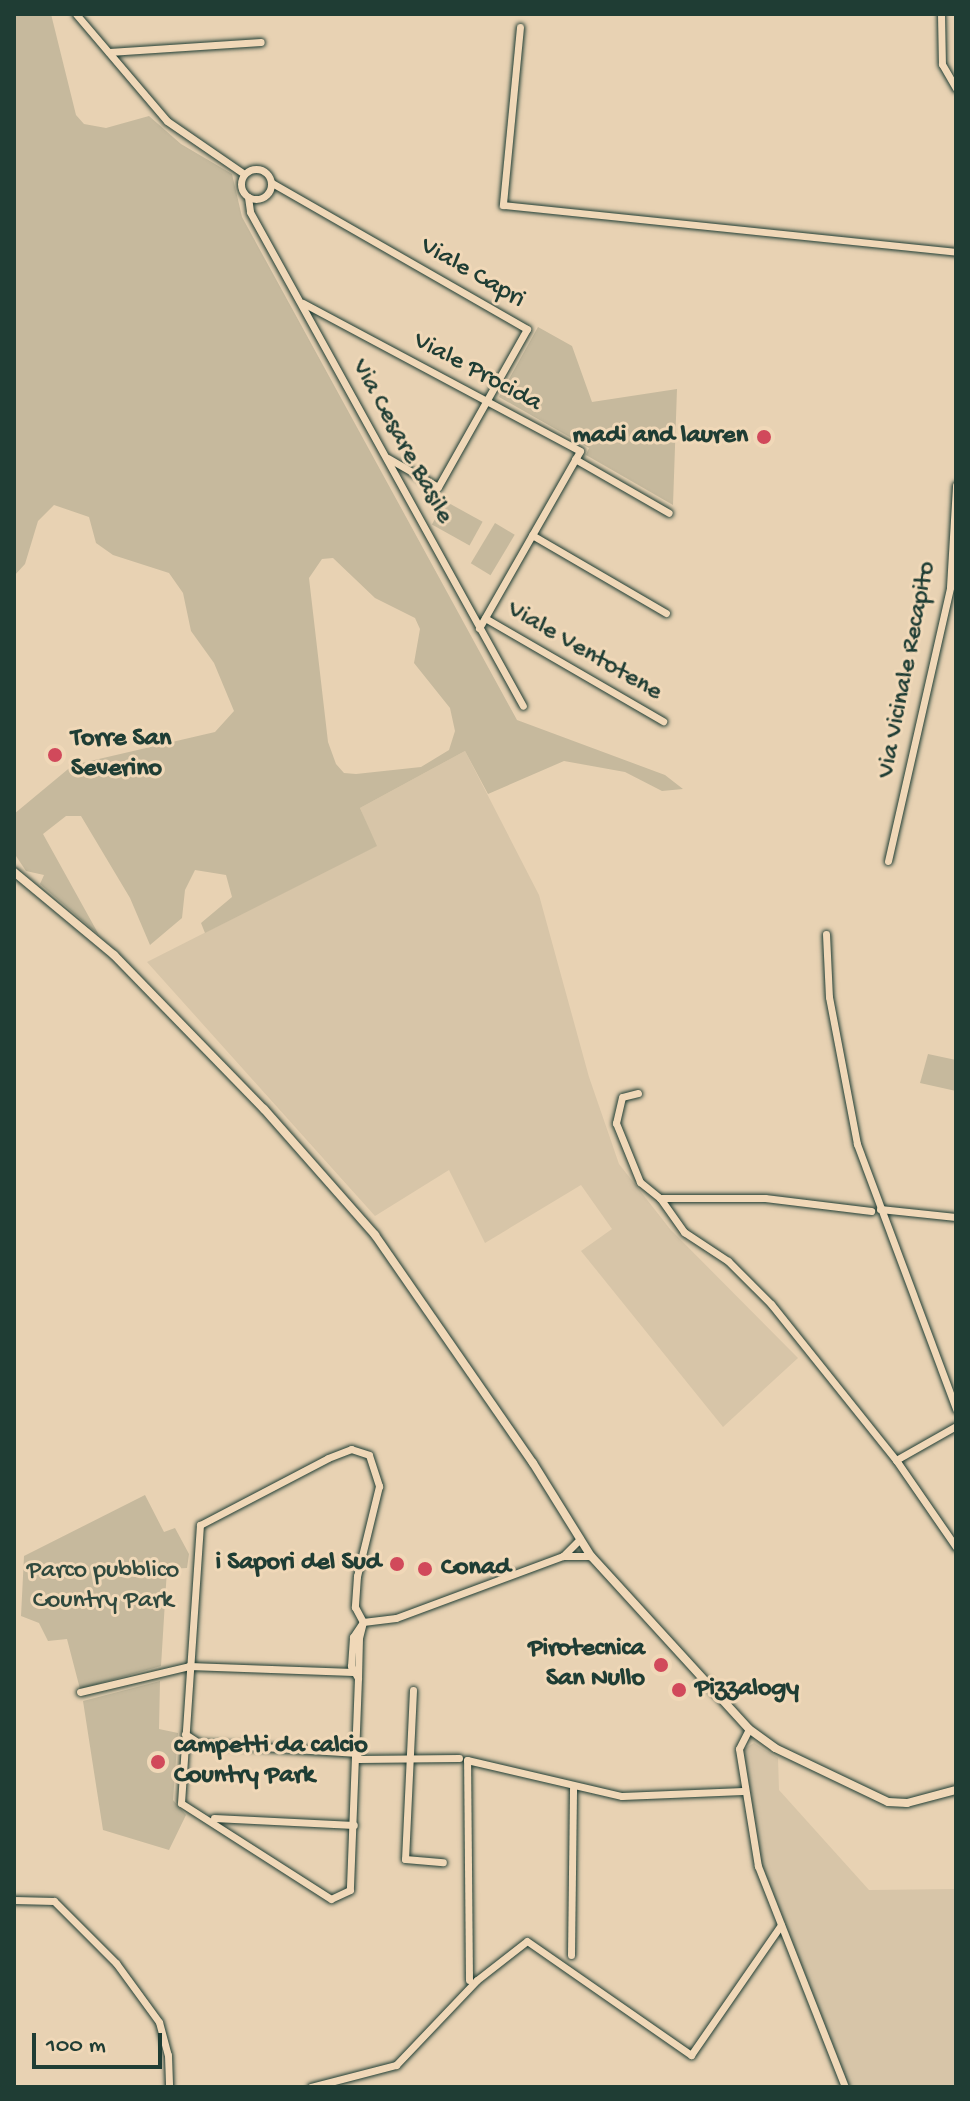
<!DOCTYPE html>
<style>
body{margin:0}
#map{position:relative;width:970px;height:2101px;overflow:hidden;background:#e8d2b3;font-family:"Gochi Hand",sans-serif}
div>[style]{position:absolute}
.built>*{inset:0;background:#d7c5a8}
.green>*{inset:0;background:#c6b99d;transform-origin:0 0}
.roads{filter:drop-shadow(0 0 2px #1f3d34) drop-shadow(0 0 2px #1f3d34)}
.minor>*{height:7px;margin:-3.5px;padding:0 3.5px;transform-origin:3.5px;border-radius:3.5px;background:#f0d8b8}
.minor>.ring{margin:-3.5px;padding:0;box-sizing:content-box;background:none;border:7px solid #f0d8b8;border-radius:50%}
.tertiary>*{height:8px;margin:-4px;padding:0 4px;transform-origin:4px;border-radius:4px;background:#f0d8b8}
.dots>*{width:22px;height:22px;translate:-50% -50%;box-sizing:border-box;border:4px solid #f0d8b8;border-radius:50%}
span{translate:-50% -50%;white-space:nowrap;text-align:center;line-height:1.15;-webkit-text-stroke:6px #f0d8b8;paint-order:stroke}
.street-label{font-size:26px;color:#1f3d34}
.poi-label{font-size:26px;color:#1f3d34;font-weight:700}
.right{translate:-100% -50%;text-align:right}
.left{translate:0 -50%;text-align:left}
.park-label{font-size:26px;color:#30493e}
.frame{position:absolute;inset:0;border:16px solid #1f3d34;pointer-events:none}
.scale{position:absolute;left:32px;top:2033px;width:130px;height:36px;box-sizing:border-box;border:4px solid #1f3d34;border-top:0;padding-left:10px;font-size:24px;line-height:28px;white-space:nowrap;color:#1f3d34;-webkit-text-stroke:6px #f0d8b8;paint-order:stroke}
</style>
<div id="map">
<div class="built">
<div style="clip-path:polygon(465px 751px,539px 895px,589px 1077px,619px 1164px,670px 1229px,798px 1358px,723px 1427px,581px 1251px,612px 1229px,581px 1185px,485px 1243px,449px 1170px,375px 1216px,147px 962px,376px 846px,360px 808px)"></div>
<div style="clip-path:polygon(754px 1743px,778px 1758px,779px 1790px,869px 1890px,956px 1889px,956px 2087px,848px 2086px,761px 1866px,742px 1750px)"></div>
</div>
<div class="green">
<div style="clip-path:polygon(evenodd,14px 14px,51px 14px,76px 115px,84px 124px,106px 128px,149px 116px,181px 144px,232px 174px,242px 217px,517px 720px,665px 775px,683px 789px,662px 791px,625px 772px,564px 761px,488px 794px,465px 751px,360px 808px,377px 846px,205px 933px,201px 923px,232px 897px,226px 875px,195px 870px,185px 890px,182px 918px,150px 945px,130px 898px,81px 816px,66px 816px,43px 834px,99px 935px,40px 884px,44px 875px,26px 871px,14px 853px,14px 814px,73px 765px,215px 732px,234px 711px,214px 663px,191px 631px,183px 593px,169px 573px,113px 555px,96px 543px,89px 517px,54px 505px,38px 521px,25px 564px,14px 576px,14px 14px,333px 558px,375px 598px,415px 618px,420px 629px,414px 663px,450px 708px,455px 731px,449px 750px,421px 767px,356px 774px,344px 773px,336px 764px,328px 742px,309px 578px,322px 559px,333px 558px)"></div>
<div style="clip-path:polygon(538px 327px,572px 346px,592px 402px,677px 389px,673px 505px,586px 455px,589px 448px,499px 397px)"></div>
<div style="left:445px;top:501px;width:43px;height:27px;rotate:29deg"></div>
<div style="left:495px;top:523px;width:23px;height:47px;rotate:31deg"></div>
<div style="clip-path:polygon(928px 1054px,956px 1060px,956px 1091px,920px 1083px)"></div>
<div style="clip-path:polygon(145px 1495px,164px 1532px,175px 1528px,189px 1554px,187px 1568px,167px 1569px,161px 1666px,80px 1689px,67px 1639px,48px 1641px,39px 1623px,21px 1616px,24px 1556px)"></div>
<div style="clip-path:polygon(160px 1681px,159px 1729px,178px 1733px,173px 1800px,186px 1815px,169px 1850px,103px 1830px,83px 1701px)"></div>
</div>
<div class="roads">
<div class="minor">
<div style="left:76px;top:14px;width:140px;rotate:49.6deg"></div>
<div style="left:167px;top:121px;width:93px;rotate:34.5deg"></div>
<div style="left:941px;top:14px;width:50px;rotate:88.9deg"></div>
<div style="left:942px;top:64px;width:28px;rotate:60deg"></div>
<div style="left:520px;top:27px;width:179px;rotate:95.5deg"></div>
<div style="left:503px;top:205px;width:455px;rotate:5.9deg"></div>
<div style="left:109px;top:52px;width:152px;rotate:-3.8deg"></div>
<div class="ring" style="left:241px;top:169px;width:23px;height:23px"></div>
<div style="left:272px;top:183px;width:294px;rotate:29.8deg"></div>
<div style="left:527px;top:329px;width:181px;rotate:119.4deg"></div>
<div style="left:438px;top:487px;width:58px;rotate:-149.9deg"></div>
<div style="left:248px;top:197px;width:15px;rotate:82deg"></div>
<div style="left:250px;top:212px;width:564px;rotate:61.07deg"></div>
<div style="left:303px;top:303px;width:314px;rotate:28.1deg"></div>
<div style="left:580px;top:451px;width:204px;rotate:119.7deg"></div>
<div style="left:575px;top:459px;width:108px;rotate:29.9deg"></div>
<div style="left:532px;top:535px;width:155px;rotate:30.2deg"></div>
<div style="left:485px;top:618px;width:206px;rotate:30.1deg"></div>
<div style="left:888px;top:861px;width:281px;rotate:-77.2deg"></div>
<div style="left:950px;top:587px;width:102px;rotate:-86.6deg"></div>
<div style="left:826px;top:934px;width:63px;rotate:87.3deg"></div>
<div style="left:829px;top:997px;width:150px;rotate:79.2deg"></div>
<div style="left:857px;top:1144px;width:283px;rotate:69.5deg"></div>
<div style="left:638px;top:1093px;width:16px;rotate:166deg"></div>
<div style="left:622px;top:1097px;width:27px;rotate:103deg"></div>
<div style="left:616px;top:1123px;width:64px;rotate:67.9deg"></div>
<div style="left:640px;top:1182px;width:26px;rotate:39deg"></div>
<div style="left:660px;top:1198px;width:42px;rotate:54.8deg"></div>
<div style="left:684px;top:1232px;width:53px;rotate:33.4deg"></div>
<div style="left:728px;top:1261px;width:61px;rotate:45deg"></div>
<div style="left:771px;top:1304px;width:200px;rotate:51.3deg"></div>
<div style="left:896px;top:1460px;width:106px;rotate:55.4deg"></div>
<div style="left:660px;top:1198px;width:105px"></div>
<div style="left:765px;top:1198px;width:107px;rotate:7deg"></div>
<div style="left:880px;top:1209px;width:76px;rotate:6deg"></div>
<div style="left:896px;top:1460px;width:69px;rotate:-29.5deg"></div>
<div style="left:563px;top:1556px;width:28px"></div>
<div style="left:363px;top:1622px;width:16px;rotate:104deg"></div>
<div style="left:359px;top:1638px;width:40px;rotate:91.4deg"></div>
<div style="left:358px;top:1678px;width:14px;rotate:-120deg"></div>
<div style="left:351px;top:1666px;width:29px;rotate:-86deg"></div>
<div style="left:353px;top:1637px;width:18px;rotate:-56deg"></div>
<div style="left:358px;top:1678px;width:212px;rotate:92.2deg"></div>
<div style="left:350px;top:1890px;width:21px;rotate:155deg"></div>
<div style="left:331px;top:1899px;width:178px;rotate:-147.4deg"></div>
<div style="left:181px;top:1803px;width:279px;rotate:-86.1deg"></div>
<div style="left:200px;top:1525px;width:144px;rotate:-27.6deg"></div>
<div style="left:328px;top:1458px;width:25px;rotate:-21deg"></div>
<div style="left:351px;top:1449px;width:19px;rotate:18deg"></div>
<div style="left:369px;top:1455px;width:33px;rotate:72deg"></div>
<div style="left:379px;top:1486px;width:93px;rotate:103.7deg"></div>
<div style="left:357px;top:1576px;width:31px;rotate:94deg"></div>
<div style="left:355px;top:1607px;width:17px;rotate:62deg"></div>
<div style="left:363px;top:1622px;width:33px;rotate:-7deg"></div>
<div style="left:396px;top:1618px;width:178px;rotate:-20.4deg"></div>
<div style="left:563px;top:1556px;width:24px;rotate:-45deg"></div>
<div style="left:413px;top:1690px;width:169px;rotate:92.7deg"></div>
<div style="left:405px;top:1859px;width:38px;rotate:5deg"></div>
<div style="left:80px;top:1692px;width:112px;rotate:-13.4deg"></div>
<div style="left:189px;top:1666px;width:164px;rotate:2.1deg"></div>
<div style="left:749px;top:1729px;width:22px;rotate:117deg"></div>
<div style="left:739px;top:1749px;width:119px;rotate:80.8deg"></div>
<div style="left:758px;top:1866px;width:238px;rotate:68.5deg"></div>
<div style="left:185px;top:1734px;width:17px;rotate:33deg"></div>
<div style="left:199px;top:1743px;width:159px;rotate:3.6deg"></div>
<div style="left:358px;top:1759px;width:101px;rotate:-0.6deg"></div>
<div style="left:214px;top:1818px;width:140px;rotate:2.9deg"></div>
<div style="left:14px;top:1900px;width:40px;rotate:1.4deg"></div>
<div style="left:54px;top:1901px;width:88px;rotate:45deg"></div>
<div style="left:116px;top:1963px;width:73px;rotate:53.9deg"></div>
<div style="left:159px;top:2022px;width:34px;rotate:75deg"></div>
<div style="left:168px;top:2055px;width:32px;rotate:88deg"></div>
<div style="left:571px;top:1955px;width:169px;rotate:-89.3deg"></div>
<div style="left:469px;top:1980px;width:220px;rotate:-90.5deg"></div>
<div style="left:467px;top:1760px;width:159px;rotate:13.1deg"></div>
<div style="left:622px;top:1796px;width:121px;rotate:-2.4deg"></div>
<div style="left:311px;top:2087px;width:88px;rotate:-14.5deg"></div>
<div style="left:396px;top:2065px;width:117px;rotate:-46.4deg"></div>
<div style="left:477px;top:1980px;width:63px;rotate:-38deg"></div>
<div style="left:527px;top:1941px;width:200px;rotate:34.8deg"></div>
<div style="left:691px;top:2055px;width:158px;rotate:-55.3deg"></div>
</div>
<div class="tertiary">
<div style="left:14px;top:872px;width:130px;rotate:39.7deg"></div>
<div style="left:114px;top:955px;width:215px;rotate:45.8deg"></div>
<div style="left:264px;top:1109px;width:168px;rotate:48.6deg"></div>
<div style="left:375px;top:1235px;width:277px;rotate:55.3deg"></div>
<div style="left:533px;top:1463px;width:110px;rotate:58.1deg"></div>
<div style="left:591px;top:1556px;width:234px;rotate:47.6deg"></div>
<div style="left:749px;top:1729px;width:32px;rotate:36deg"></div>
<div style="left:775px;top:1748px;width:125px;rotate:25.5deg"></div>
<div style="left:888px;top:1802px;width:19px;rotate:3deg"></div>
<div style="left:907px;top:1803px;width:51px;rotate:-14.9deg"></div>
</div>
</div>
<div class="dots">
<div style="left:764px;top:437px;background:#d1495b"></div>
<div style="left:55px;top:755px;background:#d1495b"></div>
<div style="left:397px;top:1564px;background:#d1495b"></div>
<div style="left:425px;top:1569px;background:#d1495b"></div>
<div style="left:661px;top:1665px;background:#d1495b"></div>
<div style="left:679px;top:1690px;background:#d1495b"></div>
<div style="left:158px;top:1762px;background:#d1495b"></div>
</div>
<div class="street-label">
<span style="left:472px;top:274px;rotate:30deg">Viale Capri</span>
<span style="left:477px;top:373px;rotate:28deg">Viale Procida</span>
<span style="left:401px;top:442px;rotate:61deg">Via Cesare Basile</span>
<span style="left:584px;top:652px;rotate:30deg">Viale Ventotene</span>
<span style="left:908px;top:670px;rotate:-79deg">Via Vicinale Recapito</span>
</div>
<div class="poi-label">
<span class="right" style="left:748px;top:437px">madi and lauren</span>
<span class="left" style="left:71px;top:755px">Torre San<br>Severino</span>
<span class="right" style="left:381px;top:1564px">i Sapori del Sud</span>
<span class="left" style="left:441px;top:1569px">Conad</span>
<span class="right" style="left:645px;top:1665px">Pirotecnica<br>San Nullo</span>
<span class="left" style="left:695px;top:1690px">Pizzalogy</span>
<span class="left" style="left:174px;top:1762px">campetti da calcio<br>Country Park</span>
</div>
<div class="park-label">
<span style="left:103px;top:1587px">Parco pubblico<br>Country Park</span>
</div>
<div class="frame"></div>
<div class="scale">100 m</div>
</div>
